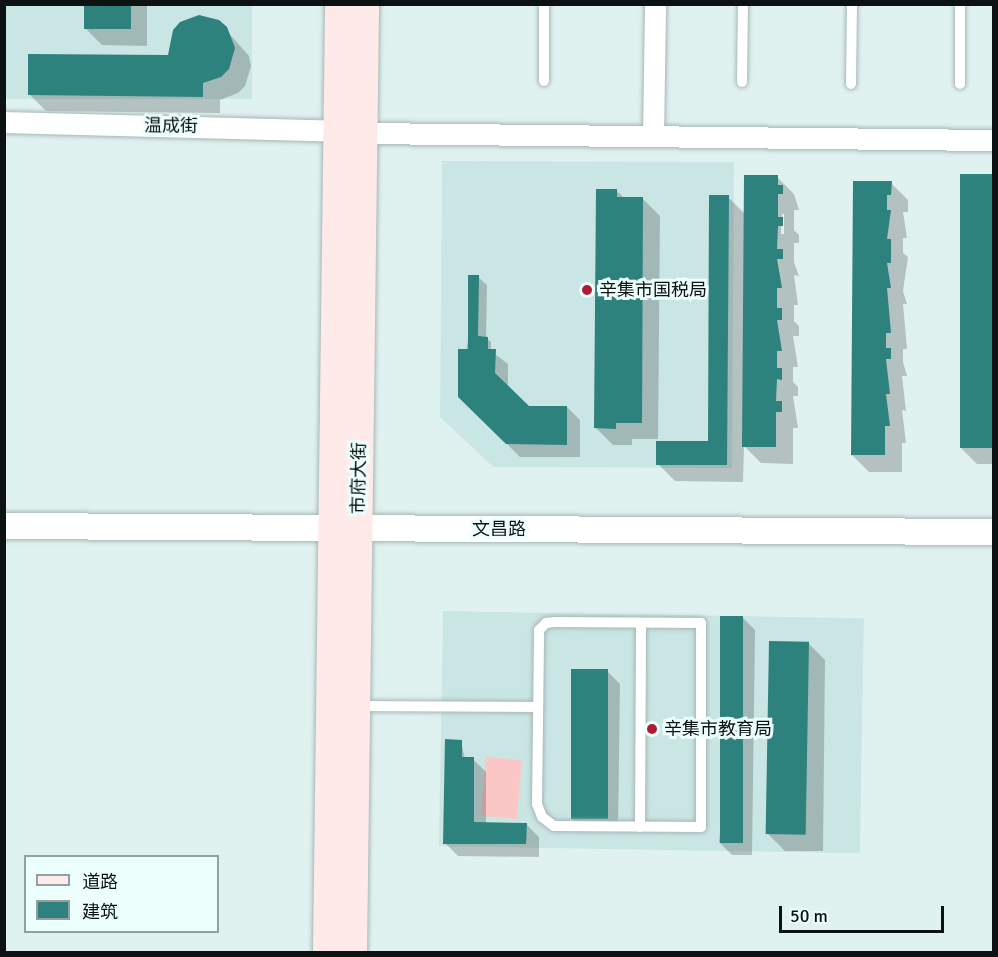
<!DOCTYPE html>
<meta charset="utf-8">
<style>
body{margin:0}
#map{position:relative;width:998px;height:957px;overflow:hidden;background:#e0f2f0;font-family:Signika,"Noto Sans SC",sans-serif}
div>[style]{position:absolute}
.built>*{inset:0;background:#cae6e4;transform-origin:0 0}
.green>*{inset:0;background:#fac7c6;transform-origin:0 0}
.shadow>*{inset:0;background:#0003}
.building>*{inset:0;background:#2d827e;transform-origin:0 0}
.roads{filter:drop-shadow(0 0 2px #a6b7b5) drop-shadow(0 0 2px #a6b7b5)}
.service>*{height:10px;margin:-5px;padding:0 5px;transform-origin:5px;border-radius:5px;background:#fff}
.minor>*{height:21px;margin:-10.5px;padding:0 10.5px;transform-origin:10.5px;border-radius:10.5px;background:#fff}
.tertiary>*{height:26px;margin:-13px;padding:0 13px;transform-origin:13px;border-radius:13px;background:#fff}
.secondary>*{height:28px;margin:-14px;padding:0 14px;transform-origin:14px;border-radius:14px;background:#ffeaea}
.dots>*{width:16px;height:16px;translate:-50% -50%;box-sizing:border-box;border:3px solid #edfffd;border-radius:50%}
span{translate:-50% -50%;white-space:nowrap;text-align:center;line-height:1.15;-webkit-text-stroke:6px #edfffd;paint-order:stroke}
.street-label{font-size:18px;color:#0c1212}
.poi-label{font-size:18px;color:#0c1212}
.left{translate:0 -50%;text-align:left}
.frame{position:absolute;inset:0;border:6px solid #0c1212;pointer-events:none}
.legend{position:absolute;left:24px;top:855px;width:195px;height:78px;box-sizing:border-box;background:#edfffd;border:2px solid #93a09f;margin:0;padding:8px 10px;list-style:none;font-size:18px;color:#0c1212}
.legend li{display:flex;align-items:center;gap:12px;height:30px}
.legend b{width:30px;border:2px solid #93a09f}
.scale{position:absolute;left:779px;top:906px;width:165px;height:27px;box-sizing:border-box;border:3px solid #0c1212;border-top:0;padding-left:8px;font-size:18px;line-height:21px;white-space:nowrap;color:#0c1212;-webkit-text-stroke:4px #edfffd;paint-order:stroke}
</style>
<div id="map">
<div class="built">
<div style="left:5px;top:5px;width:247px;height:94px"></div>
<div style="clip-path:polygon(442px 161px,734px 162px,732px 468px,493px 467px,440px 417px)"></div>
<div style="left:443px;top:611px;width:421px;height:235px;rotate:1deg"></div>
</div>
<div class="green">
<div style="left:486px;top:757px;width:36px;height:59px;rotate:5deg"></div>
</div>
<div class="shadow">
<div style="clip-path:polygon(86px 4px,147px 4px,147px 46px,102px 45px,85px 28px)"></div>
<div style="clip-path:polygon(218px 21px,249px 56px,251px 66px,245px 86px,238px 93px,220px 100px,220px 113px,46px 111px,29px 94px,169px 57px)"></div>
<div style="clip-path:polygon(994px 175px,994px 464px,977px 464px,960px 447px)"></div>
<div style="clip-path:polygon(evenodd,777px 177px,794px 194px,799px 210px,794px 210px,794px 230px,799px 235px,799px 243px,794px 243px,794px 262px,799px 276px,794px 275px,798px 305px,794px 305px,794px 321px,799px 326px,799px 336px,793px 336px,798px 367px,793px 367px,793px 382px,798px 387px,798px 396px,793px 396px,798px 428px,793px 428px,793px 464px,761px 463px,744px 446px,743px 482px,675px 481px,658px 464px,658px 439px,632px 439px,632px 445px,613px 445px,596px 428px,617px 191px,625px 199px,643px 199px,660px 216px,658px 442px,709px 442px,728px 197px,745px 214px,777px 177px,782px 214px,784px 214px,784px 234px,781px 234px,782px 214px)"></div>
<div style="clip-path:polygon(854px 182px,891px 183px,908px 200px,908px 212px,903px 212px,907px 238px,903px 238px,903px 253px,908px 257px,903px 291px,907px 304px,903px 304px,907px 349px,903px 349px,903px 362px,907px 376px,902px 376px,906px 411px,902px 410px,906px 443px,902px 443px,902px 472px,869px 472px,852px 455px)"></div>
<div style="clip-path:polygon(478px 277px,487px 285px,486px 338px,491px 342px,491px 351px,508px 364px,508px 387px,528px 407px,567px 407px,580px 420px,580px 457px,520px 457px,459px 396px)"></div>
<div style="clip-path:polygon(742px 617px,755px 630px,752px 855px,732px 855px,719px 842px)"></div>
<div style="clip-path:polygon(808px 643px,825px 660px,823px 851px,785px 851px,768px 834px)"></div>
<div style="clip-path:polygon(607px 671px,620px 684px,618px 831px,584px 831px,571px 818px)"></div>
<div style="clip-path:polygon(461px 741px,465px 759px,473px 759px,486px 772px,486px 824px,526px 824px,539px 837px,539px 857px,458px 856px,445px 843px)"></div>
</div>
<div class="building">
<div style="left:84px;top:4px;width:47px;height:25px"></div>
<div style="clip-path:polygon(199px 15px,219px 20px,227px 27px,235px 48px,229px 69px,221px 77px,203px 83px,203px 97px,28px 95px,28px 54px,168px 55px,173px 30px,180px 22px)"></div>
<div style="left:960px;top:174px;width:34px;height:274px"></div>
<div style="clip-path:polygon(744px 175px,778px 175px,778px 185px,783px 185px,783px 194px,778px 194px,778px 217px,783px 217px,783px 226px,778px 226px,777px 249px,783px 249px,783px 259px,777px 259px,782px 288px,777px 288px,777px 308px,782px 308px,782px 320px,777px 320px,782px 351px,777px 351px,777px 368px,782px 368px,782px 380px,777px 379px,776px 401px,782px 401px,782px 412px,776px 412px,776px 447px,742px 447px)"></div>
<div style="clip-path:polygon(853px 181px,892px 181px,891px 195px,887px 195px,887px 210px,891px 210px,887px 239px,891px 239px,891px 263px,887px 263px,891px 288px,887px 288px,891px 333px,886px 333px,886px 348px,891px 348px,891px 359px,886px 359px,890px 394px,886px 394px,890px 426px,885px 426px,885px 455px,851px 455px)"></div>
<div style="clip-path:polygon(596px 189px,617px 189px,617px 197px,643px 197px,642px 423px,616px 423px,616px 429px,594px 428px)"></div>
<div style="clip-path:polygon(709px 195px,729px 195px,727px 465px,656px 465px,656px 441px,708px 441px)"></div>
<div style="clip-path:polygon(468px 275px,479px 275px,478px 336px,488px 337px,488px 349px,496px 349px,495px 373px,529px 406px,567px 406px,567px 445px,506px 444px,458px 397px,458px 349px,468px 349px)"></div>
<div style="left:720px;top:616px;width:23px;height:227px"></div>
<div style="left:769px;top:641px;width:40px;height:193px;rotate:1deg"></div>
<div style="left:571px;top:669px;width:37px;height:150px"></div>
<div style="clip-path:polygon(445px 739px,462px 740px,462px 757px,474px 757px,474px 822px,527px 823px,526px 844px,443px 844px)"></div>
</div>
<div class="roads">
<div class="service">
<div style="left:544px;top:81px;width:77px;rotate:-90deg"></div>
<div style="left:742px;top:82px;width:78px;rotate:-89.3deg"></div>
<div style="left:851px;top:84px;width:80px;rotate:-89.3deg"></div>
<div style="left:960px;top:84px;width:80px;rotate:-90deg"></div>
<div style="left:555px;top:622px;width:146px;rotate:0.4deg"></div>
<div style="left:701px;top:623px;width:204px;rotate:90deg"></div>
<div style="left:701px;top:827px;width:147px;rotate:-179.6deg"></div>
<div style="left:554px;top:826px;width:15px;rotate:-143deg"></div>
<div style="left:542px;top:817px;width:14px;rotate:-111deg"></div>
<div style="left:537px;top:804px;width:174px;rotate:-89.3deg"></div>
<div style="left:539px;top:630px;width:10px;rotate:-45deg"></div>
<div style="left:546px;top:623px;width:9px;rotate:-6deg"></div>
<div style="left:358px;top:706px;width:180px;rotate:0.3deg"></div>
<div style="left:640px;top:827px;width:204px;rotate:-89.7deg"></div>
</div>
<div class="minor">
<div style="left:4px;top:122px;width:333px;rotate:1.5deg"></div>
<div style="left:364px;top:133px;width:630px;rotate:0.64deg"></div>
<div style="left:653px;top:136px;width:132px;rotate:-89.1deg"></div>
</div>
<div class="tertiary">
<div style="left:4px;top:526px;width:990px;rotate:0.35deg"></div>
</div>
<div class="secondary">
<div style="left:327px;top:952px;width:948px;rotate:-89.27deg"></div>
<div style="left:353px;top:952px;width:948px;rotate:-89.27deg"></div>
</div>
</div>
<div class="dots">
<div style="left:587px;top:290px;background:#af1b33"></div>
<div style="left:652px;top:729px;background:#af1b33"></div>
</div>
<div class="street-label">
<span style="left:171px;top:126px;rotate:1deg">温成街</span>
<span style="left:359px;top:478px;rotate:-89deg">市府大街</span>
<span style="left:499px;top:529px">文昌路</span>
</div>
<div class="poi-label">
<span class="left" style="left:599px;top:290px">辛集市国税局</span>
<span class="left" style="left:664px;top:729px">辛集市教育局</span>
</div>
<div class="frame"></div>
<ul class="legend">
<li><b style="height:8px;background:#ffeaea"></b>道路</li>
<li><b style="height:16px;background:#2d827e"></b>建筑</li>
</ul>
<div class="scale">50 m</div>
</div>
